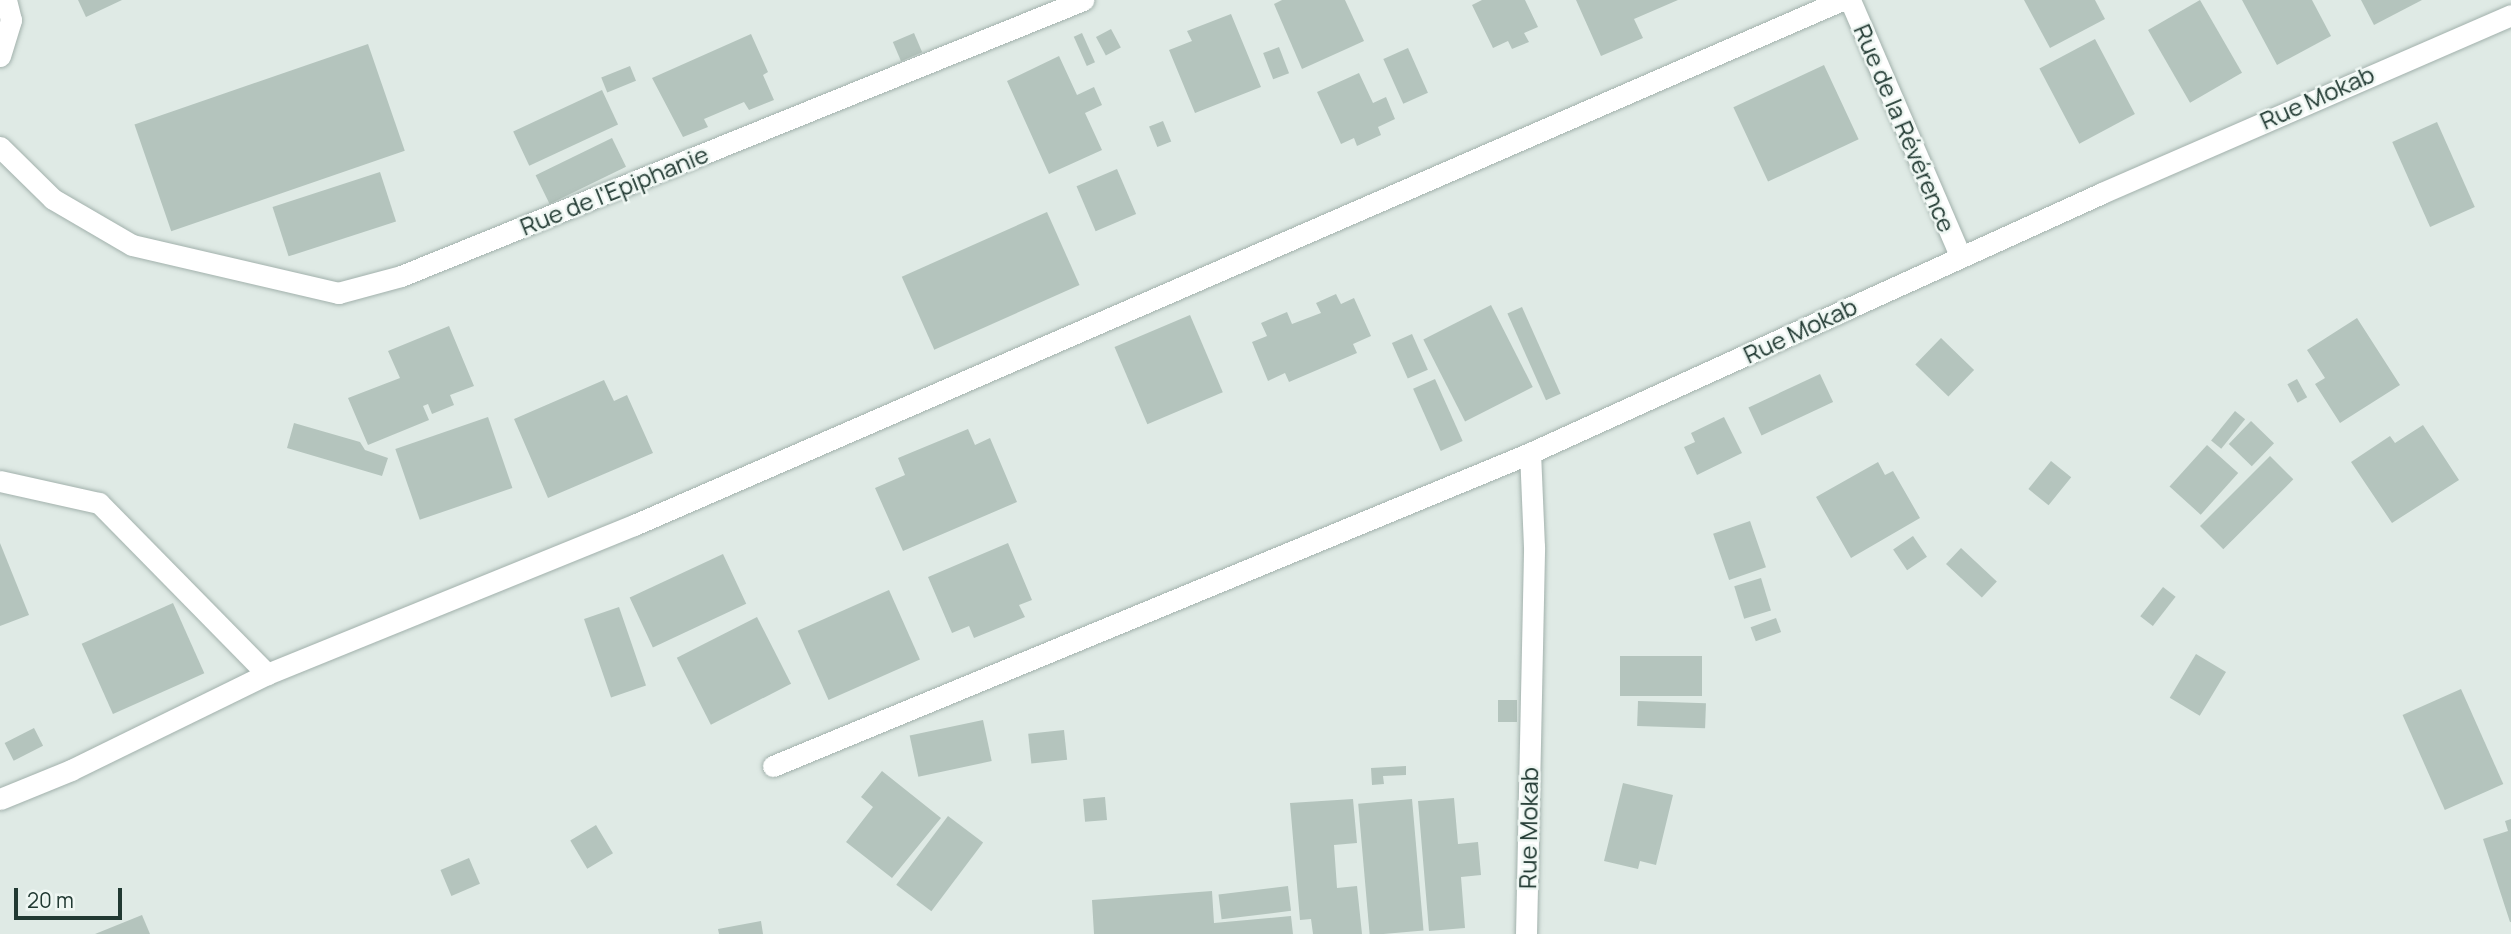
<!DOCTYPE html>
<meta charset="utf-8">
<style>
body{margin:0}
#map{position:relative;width:2511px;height:934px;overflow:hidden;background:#dfeae5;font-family:Manrope,sans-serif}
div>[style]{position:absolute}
.building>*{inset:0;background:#b4c4bd;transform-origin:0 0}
.roads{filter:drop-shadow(0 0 2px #a2b1ac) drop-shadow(0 0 2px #a2b1ac)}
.street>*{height:21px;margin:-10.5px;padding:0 10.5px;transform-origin:10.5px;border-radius:10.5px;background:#fff}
span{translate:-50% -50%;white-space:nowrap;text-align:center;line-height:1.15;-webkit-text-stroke:5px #eff7f3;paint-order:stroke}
.street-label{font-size:24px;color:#213932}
.scale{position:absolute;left:14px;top:888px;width:108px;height:32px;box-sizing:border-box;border:4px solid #213932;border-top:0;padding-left:9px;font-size:21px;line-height:24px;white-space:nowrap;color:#213932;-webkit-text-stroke:5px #eff7f3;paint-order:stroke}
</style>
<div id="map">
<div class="building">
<div style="clip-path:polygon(78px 0,122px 0,86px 17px)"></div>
<div style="clip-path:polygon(1282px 0,1345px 0,1364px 41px,1302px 69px,1274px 4px)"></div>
<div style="clip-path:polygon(1482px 0,1525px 0,1538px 27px,1524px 33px,1529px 42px,1512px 49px,1508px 41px,1493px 48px,1472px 5px)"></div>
<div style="clip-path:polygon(1576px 0,1678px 0,1634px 19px,1643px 38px,1601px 56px)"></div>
<div style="clip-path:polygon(2024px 0,2095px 0,2105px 19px,2050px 48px)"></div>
<div style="left:2200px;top:0;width:84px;height:60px;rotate:60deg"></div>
<div style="clip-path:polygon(2242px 0,2312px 0,2331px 36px,2277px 65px)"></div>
<div style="clip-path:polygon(2361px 0,2422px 0,2374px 25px)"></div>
<div style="clip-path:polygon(1231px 14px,1261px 87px,1195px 113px,1169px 50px,1192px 41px,1187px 31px)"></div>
<div style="left:1111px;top:29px;width:21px;height:17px;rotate:62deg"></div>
<div style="left:914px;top:33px;width:21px;height:23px;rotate:67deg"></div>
<div style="left:1082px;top:33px;width:32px;height:9px;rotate:66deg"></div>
<div style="clip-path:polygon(751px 34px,768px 72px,763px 75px,774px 100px,749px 110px,744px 102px,704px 119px,708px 127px,683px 137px,652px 78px)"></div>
<div style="left:2095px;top:39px;width:85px;height:63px;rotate:62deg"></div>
<div style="left:368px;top:44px;width:113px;height:247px;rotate:71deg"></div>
<div style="left:1279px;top:47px;width:28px;height:17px;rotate:69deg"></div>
<div style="left:1408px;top:48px;width:49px;height:27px;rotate:66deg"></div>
<div style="clip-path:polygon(1059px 56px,1077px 95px,1094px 87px,1102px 105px,1085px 113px,1102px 150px,1049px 174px,1007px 81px)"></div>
<div style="left:1824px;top:65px;width:82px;height:100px;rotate:65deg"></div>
<div style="left:630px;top:66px;width:16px;height:31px;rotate:68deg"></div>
<div style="clip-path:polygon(1359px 73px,1373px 103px,1386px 97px,1395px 119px,1378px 127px,1381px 135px,1357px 146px,1354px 138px,1341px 144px,1317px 92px)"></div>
<div style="left:602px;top:90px;width:38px;height:98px;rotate:65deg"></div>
<div style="left:1163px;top:121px;width:22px;height:15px;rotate:68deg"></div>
<div style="left:2437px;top:122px;width:93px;height:49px;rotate:66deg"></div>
<div style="left:612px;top:138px;width:32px;height:85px;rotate:64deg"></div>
<div style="left:1117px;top:169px;width:49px;height:44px;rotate:67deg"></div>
<div style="left:380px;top:172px;width:52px;height:113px;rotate:72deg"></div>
<div style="left:1047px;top:212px;width:80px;height:159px;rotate:66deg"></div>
<div style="clip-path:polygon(1336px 294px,1341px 304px,1354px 298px,1371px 336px,1353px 344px,1357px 353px,1289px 382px,1285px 373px,1268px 381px,1252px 342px,1267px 336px,1261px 323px,1287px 312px,1292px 324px,1321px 313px,1316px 303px)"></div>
<div style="left:1491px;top:305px;width:92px;height:76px;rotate:63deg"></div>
<div style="left:1522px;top:307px;width:95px;height:16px;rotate:66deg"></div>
<div style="left:1190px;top:315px;width:84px;height:82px;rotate:67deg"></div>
<div style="clip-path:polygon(2357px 318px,2400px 385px,2340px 423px,2315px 384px,2325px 378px,2307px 350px)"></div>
<div style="clip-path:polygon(449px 326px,474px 386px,450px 395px,454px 405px,432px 414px,428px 404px,423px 406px,429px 420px,368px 445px,348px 398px,400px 378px,388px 351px)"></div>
<div style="left:1412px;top:334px;width:39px;height:22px;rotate:66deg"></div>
<div style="left:1941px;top:338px;width:46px;height:37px;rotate:44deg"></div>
<div style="left:1820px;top:374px;width:31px;height:79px;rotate:65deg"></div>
<div style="left:1435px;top:379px;width:68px;height:24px;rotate:66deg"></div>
<div style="left:2297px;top:379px;width:21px;height:11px;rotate:61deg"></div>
<div style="clip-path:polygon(604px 380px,614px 401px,627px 395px,653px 453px,548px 498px,514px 419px)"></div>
<div style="left:2235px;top:411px;width:13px;height:38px;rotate:39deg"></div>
<div style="left:488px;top:417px;width:75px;height:98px;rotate:71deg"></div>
<div style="clip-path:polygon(1724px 417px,1742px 453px,1697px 475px,1684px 447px,1695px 442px,1691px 433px)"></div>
<div style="left:2251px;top:421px;width:32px;height:32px;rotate:44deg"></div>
<div style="clip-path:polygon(294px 423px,360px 442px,365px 450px,388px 458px,382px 476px,287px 448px)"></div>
<div style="clip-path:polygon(2423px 425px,2459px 480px,2392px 523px,2351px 462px,2390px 436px,2395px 443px)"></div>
<div style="clip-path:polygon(968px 429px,975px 445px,990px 438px,1017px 502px,903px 551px,875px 488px,905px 475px,898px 458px)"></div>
<div style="left:2207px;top:445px;width:42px;height:56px;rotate:42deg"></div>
<div style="left:2270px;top:456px;width:33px;height:99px;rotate:45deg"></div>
<div style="left:2051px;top:461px;width:26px;height:36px;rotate:39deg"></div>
<div style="clip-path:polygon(1878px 462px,1885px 475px,1893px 471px,1920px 518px,1851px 558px,1816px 497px)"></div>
<div style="left:1750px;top:521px;width:49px;height:39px;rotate:71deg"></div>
<div style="left:1913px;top:536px;width:25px;height:24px;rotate:56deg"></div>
<div style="clip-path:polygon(0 543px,29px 615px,0 626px)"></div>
<div style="clip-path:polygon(1008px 543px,1032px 600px,1019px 605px,1025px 617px,974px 638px,969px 626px,952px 633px,928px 577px)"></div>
<div style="left:1961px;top:548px;width:49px;height:22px;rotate:43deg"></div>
<div style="left:723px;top:554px;width:55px;height:103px;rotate:65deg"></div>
<div style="left:1761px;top:578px;width:34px;height:28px;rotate:73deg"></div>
<div style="left:2163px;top:587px;width:16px;height:37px;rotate:38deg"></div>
<div style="left:889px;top:590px;width:76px;height:100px;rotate:66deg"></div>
<div style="left:173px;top:603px;width:77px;height:100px;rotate:66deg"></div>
<div style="left:619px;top:607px;width:83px;height:37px;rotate:71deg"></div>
<div style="left:757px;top:617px;width:75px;height:90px;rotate:63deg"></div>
<div style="left:1776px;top:618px;width:15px;height:27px;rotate:70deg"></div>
<div style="left:2196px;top:654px;width:35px;height:51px;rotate:31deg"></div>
<div style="left:1620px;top:656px;width:82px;height:40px"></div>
<div style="left:2461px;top:689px;width:104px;height:64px;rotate:66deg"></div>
<div style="left:1517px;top:700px;width:22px;height:19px;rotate:90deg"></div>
<div style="left:1638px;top:701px;width:68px;height:25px;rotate:2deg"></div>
<div style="left:983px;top:720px;width:42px;height:75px;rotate:78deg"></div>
<div style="left:34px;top:728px;width:20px;height:33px;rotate:63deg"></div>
<div style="left:1064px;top:730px;width:30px;height:36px;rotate:84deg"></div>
<div style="clip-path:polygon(1406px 766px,1406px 775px,1383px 776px,1384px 784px,1372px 785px,1371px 768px)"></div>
<div style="clip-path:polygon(882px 771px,941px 818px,892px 878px,846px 842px,873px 807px,861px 797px)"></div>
<div style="clip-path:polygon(1623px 783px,1673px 795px,1656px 865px,1640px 861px,1638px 869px,1604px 861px)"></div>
<div style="left:1105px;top:797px;width:23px;height:22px;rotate:85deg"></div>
<div style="clip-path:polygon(1454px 798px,1458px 844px,1478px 842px,1481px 875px,1461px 877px,1465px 928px,1429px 931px,1418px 801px)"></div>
<div style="clip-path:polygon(1353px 799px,1357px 843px,1334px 845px,1337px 888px,1357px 886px,1362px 934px,1313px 934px,1311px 919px,1300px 920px,1290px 803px)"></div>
<div style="left:1412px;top:799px;width:132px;height:54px;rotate:85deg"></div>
<div style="left:948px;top:816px;width:44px;height:86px;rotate:37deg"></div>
<div style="clip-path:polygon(2511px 819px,2511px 922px,2510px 922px,2483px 839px,2508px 831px,2505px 821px)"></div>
<div style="left:596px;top:825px;width:33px;height:30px;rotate:59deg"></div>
<div style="left:469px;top:858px;width:28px;height:31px;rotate:67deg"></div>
<div style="left:1288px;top:886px;width:25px;height:70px;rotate:83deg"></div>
<div style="clip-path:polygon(1212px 891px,1214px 923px,1291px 916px,1293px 934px,1094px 934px,1092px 900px)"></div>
<div style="clip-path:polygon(142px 915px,150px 934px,95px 934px)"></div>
<div style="clip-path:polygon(761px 921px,763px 934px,719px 934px,718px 929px)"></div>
</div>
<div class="roads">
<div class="street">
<div style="left:1850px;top:0;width:279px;rotate:66.7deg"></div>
<div style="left:0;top:56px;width:38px;rotate:-73deg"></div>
<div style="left:11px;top:20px;width:21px;rotate:-104deg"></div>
<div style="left:0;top:147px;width:74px;rotate:44.5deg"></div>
<div style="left:53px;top:199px;width:91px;rotate:30.2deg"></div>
<div style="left:132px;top:245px;width:212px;rotate:13.1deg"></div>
<div style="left:338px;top:293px;width:65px;rotate:-15.1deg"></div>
<div style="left:401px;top:276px;width:736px;rotate:-22.03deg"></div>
<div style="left:0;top:481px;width:101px;rotate:12.5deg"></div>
<div style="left:99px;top:503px;width:240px;rotate:45.5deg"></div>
<div style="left:773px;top:766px;width:819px;rotate:-22.46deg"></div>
<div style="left:0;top:799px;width:77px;rotate:-22.2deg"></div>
<div style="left:71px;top:770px;width:218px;rotate:-26.1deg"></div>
<div style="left:267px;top:674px;width:396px;rotate:-22.1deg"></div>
<div style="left:634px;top:525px;width:1317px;rotate:-23.49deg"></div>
<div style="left:1526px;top:934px;width:387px;rotate:-88.8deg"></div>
<div style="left:1534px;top:547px;width:94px;rotate:-92.4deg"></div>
<div style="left:1530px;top:453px;width:628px;rotate:-24.44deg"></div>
<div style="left:2102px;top:193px;width:446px;rotate:-23.5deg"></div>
</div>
</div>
<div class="street-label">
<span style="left:2317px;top:97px;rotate:-24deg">Rue Mokab</span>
<span style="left:1905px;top:128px;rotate:67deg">Rue de la Révérence</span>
<span style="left:614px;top:190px;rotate:-22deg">Rue de l'Epiphanie</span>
<span style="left:1800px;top:330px;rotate:-25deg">Rue Mokab</span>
<span style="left:1528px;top:828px;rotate:-89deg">Rue Mokab</span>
</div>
<div class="scale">20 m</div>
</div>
